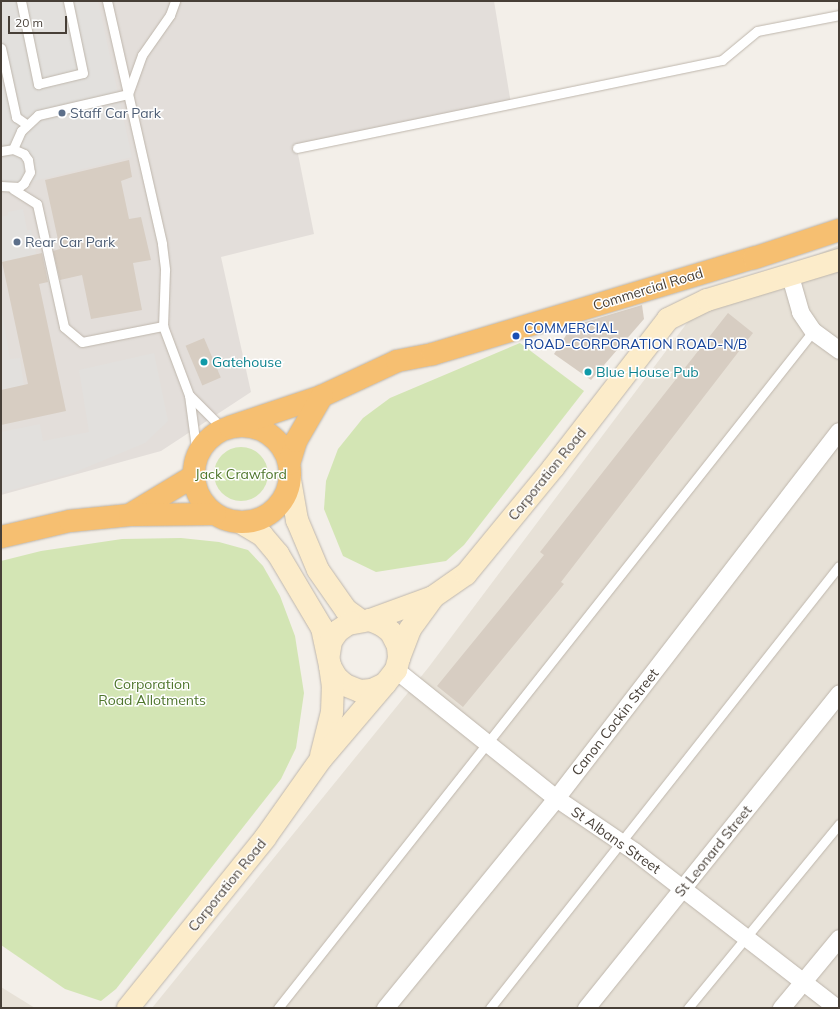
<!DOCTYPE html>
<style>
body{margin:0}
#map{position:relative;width:840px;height:1009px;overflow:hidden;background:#f3efe9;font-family:Mulish,sans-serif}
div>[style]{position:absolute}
.residential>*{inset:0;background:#e7e1d7}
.industrial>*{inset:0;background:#e3deda}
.green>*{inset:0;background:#d3e5b4}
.round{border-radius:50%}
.parking>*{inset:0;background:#e2e0dd}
.building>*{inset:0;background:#d7cdc2;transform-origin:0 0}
.roads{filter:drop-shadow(0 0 1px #beb6ac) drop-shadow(0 0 1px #beb6ac)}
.lane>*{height:9px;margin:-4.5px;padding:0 4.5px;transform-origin:4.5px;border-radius:4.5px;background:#fff}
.street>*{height:17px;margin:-8.5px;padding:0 8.5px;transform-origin:8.5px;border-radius:8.5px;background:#fff}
.secondary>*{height:22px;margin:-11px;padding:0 11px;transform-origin:11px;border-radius:11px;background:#fcecca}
.highway>*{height:22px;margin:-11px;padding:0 11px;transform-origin:11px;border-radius:11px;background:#f6bf71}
.highway>.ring{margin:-11px;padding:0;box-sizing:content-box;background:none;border:22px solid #f6bf71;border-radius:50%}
.dots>*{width:11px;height:11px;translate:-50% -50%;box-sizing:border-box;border:2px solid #fff;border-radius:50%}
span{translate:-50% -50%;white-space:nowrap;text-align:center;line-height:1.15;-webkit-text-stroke:3px #fff;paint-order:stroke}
.service-label{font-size:14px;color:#4e5e75}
.left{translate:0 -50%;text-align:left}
.street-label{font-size:14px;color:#473f37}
.transit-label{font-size:14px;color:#164399}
.culture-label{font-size:14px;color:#0d838f}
.park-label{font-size:14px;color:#4f762d}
.frame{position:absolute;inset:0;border:2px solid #473f37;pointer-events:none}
.scale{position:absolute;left:8px;top:16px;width:59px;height:18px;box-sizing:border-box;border:2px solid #473f37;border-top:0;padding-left:5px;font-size:12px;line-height:14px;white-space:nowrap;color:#473f37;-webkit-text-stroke:3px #fff;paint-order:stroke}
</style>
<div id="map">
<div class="residential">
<div style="clip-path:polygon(839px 245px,839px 1008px,152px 1008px,428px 668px,699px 307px)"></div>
<div style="clip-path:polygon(1px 987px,35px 1008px,1px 1008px)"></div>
</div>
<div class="industrial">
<div style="clip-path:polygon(1px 1px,494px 1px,511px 104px,297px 149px,314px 234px,221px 257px,251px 392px,161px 451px,1px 495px)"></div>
</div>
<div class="green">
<div style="clip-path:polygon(520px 343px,584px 391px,464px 545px,446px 561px,376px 572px,343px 556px,324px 509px,326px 481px,338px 449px,363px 418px,390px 398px)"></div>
<div class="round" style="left:214px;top:447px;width:54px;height:54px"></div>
<div style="clip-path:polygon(181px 538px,219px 542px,248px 550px,263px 566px,280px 596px,295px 636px,304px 693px,296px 748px,281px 779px,116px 989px,101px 1001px,65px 989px,1px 945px,1px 561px,41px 551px,122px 539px)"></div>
</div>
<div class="parking">
<div style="clip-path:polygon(1px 1px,98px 1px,132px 157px,1px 189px)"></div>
<div style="clip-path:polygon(23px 209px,27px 230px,31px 230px,36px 254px,1px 262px,1px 217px,8px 215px,8px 212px)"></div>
<div style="clip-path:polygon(1px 306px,10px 359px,20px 358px,24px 386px,1px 391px)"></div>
<div style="clip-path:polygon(154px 353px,168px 421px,145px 443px,73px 473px,1px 493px,1px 432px,40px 424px,43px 441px,89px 432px,79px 370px)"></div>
</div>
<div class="building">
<div style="clip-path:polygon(129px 160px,132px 177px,121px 181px,129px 219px,141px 217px,151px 260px,133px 263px,142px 310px,91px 319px,82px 275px,60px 280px,53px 251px,60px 249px,45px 180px)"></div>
<div style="clip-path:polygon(42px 253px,48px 282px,39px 284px,66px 411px,1px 425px,1px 390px,28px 384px,2px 262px)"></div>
<div style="clip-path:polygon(642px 305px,644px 319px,591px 380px,554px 354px,572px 326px)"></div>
<div style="clip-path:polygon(728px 313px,753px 333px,561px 582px,564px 584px,463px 707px,437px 686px,544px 555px,540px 552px)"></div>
<div style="left:204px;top:338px;width:43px;height:20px;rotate:67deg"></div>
</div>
<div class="roads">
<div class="lane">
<div style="left:21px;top:1px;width:85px;rotate:78.4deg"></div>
<div style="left:38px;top:84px;width:46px;rotate:-13.7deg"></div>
<div style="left:83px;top:73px;width:74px;rotate:-101.8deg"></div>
<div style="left:107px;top:1px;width:249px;rotate:77.2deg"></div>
<div style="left:162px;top:244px;width:26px;rotate:83deg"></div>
<div style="left:165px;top:270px;width:56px;rotate:92deg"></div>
<div style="left:163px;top:326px;width:74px;rotate:69.4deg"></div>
<div style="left:189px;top:395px;width:61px;rotate:82.4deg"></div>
<div style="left:1px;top:48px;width:71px;rotate:77.7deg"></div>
<div style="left:16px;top:117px;width:12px;rotate:35deg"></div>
<div style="left:297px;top:148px;width:434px;rotate:-11.7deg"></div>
<div style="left:722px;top:60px;width:45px;rotate:-39.6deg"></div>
<div style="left:757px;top:31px;width:84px;rotate:-11deg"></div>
<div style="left:13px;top:149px;width:20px;rotate:-66deg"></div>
<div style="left:21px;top:131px;width:23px;rotate:-43deg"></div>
<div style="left:38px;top:115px;width:92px;rotate:-13.1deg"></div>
<div style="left:128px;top:94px;width:41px;rotate:-70.3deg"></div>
<div style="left:142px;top:55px;width:49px;rotate:-55deg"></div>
<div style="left:170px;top:15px;width:15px;rotate:-70deg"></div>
<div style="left:1px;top:151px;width:12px;rotate:-9deg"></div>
<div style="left:13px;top:149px;width:12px;rotate:24deg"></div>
<div style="left:24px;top:154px;width:7px;rotate:56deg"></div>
<div style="left:28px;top:160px;width:12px;rotate:81deg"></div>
<div style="left:30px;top:172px;width:13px;rotate:119deg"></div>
<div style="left:24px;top:183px;width:6px;rotate:141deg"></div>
<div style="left:19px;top:187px;width:18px;rotate:-177deg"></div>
<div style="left:13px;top:189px;width:28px;rotate:32deg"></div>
<div style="left:37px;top:204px;width:126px;rotate:77.6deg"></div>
<div style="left:64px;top:327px;width:23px;rotate:40deg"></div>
<div style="left:82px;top:342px;width:83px;rotate:-11.2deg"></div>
<div style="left:189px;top:395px;width:48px;rotate:45deg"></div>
<div style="left:278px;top:1008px;width:863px;rotate:-51.68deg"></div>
<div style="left:490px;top:1008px;width:563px;rotate:-51.71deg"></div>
<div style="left:688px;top:1008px;width:238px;rotate:-50.6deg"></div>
</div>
<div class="street">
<div style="left:790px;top:276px;width:37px;rotate:74deg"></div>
<div style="left:800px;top:312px;width:23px;rotate:56deg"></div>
<div style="left:813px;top:331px;width:32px;rotate:36deg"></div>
<div style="left:396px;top:670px;width:205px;rotate:38.7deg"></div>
<div style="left:556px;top:798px;width:94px;rotate:34.2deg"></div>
<div style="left:634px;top:851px;width:257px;rotate:37.7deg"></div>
<div style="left:385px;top:1008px;width:271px;rotate:-50.8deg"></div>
<div style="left:556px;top:798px;width:463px;rotate:-52.4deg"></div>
<div style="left:586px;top:1008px;width:404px;rotate:-51.2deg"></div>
<div style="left:781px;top:1008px;width:91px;rotate:-50.4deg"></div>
</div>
<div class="secondary">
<div style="left:290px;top:480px;width:41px;rotate:80.1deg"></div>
<div style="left:297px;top:520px;width:54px;rotate:67.2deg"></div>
<div style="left:318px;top:570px;width:49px;rotate:55deg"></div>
<div style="left:346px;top:610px;width:17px;rotate:36deg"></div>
<div style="left:240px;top:522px;width:26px;rotate:31deg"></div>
<div style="left:262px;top:535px;width:25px;rotate:50deg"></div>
<div style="left:278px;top:554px;width:86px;rotate:59.3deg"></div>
<div style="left:322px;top:628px;width:39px;rotate:78deg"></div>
<div style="left:330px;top:666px;width:13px;rotate:61deg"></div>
<div style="left:336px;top:677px;width:12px;rotate:42deg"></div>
<div style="left:345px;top:685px;width:16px;rotate:22deg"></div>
<div style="left:360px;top:691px;width:12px;rotate:-5deg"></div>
<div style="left:372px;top:690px;width:14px;rotate:-25deg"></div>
<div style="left:385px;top:684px;width:18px;rotate:-52deg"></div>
<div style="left:396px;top:670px;width:12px;rotate:-76deg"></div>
<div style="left:399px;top:658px;width:12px;rotate:-95deg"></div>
<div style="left:398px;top:646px;width:16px;rotate:-117deg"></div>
<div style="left:391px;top:632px;width:11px;rotate:-142deg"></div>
<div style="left:382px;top:625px;width:13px;rotate:-157deg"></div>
<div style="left:370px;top:620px;width:22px;rotate:170deg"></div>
<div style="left:348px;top:624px;width:12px;rotate:145deg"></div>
<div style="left:338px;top:631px;width:12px;rotate:125deg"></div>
<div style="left:331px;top:641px;width:13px;rotate:99deg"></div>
<div style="left:370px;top:620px;width:67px;rotate:-20.1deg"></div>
<div style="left:433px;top:597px;width:40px;rotate:-34.9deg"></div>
<div style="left:466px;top:574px;width:137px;rotate:-50.6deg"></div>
<div style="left:553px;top:468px;width:188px;rotate:-52.3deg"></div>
<div style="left:668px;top:319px;width:43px;rotate:-26deg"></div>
<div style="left:707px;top:300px;width:138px;rotate:-16.9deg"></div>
<div style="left:399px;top:658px;width:31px;rotate:-69deg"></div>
<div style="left:410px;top:629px;width:39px;rotate:-54deg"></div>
<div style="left:321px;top:756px;width:45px;rotate:-76deg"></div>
<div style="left:332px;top:712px;width:25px;rotate:-88deg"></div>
<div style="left:333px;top:687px;width:21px;rotate:-98deg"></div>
<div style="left:128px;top:1008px;width:218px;rotate:-51.1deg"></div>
<div style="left:265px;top:838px;width:97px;rotate:-54.7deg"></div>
<div style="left:321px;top:759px;width:99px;rotate:-49.5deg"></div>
</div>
<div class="highway">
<div class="ring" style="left:194px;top:426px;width:74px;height:74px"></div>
<div style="left:230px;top:427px;width:97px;rotate:-18.6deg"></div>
<div style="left:322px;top:396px;width:83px;rotate:-25deg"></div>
<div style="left:397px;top:361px;width:37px;rotate:-11deg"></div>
<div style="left:433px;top:354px;width:335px;rotate:-16.7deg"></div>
<div style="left:754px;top:258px;width:89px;rotate:-18.2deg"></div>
<div style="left:289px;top:464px;width:24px;rotate:-73deg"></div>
<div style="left:296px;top:441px;width:52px;rotate:-60deg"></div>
<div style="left:131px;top:514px;width:74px;rotate:-31.1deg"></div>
<div style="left:1px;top:537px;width:71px;rotate:-13.1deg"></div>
<div style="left:70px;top:521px;width:60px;rotate:-5.7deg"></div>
<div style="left:130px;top:515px;width:85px;rotate:-0.7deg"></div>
</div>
</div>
<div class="dots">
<div style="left:62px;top:113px;background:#5c6f8a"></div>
<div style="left:17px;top:242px;background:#5c6f8a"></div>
<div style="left:516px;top:336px;background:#1a4fb4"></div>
<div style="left:204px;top:362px;background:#0f9aa8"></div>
<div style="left:588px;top:372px;background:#0f9aa8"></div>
</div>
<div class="service-label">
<span class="left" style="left:70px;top:113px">Staff Car Park</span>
<span class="left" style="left:25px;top:242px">Rear Car Park</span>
</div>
<div class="street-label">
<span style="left:648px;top:289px;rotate:-17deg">Commercial Road</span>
<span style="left:547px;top:474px;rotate:-51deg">Corporation Road</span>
<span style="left:615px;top:722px;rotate:-52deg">Canon Cockin Street</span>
<span style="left:616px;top:840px;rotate:35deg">St Albans Street</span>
<span style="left:713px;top:851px;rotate:-51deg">St Leonard Street</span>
<span style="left:227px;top:885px;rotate:-51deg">Corporation Road</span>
</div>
<div class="transit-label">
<span class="left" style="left:524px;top:336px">COMMERCIAL<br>ROAD-CORPORATION ROAD-N/B</span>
</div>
<div class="culture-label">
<span class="left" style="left:212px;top:362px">Gatehouse</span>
<span class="left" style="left:596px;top:372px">Blue House Pub</span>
</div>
<div class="park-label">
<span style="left:241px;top:474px">Jack Crawford</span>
<span style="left:152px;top:692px">Corporation<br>Road Allotments</span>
</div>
<div class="frame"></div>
<div class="scale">20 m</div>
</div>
